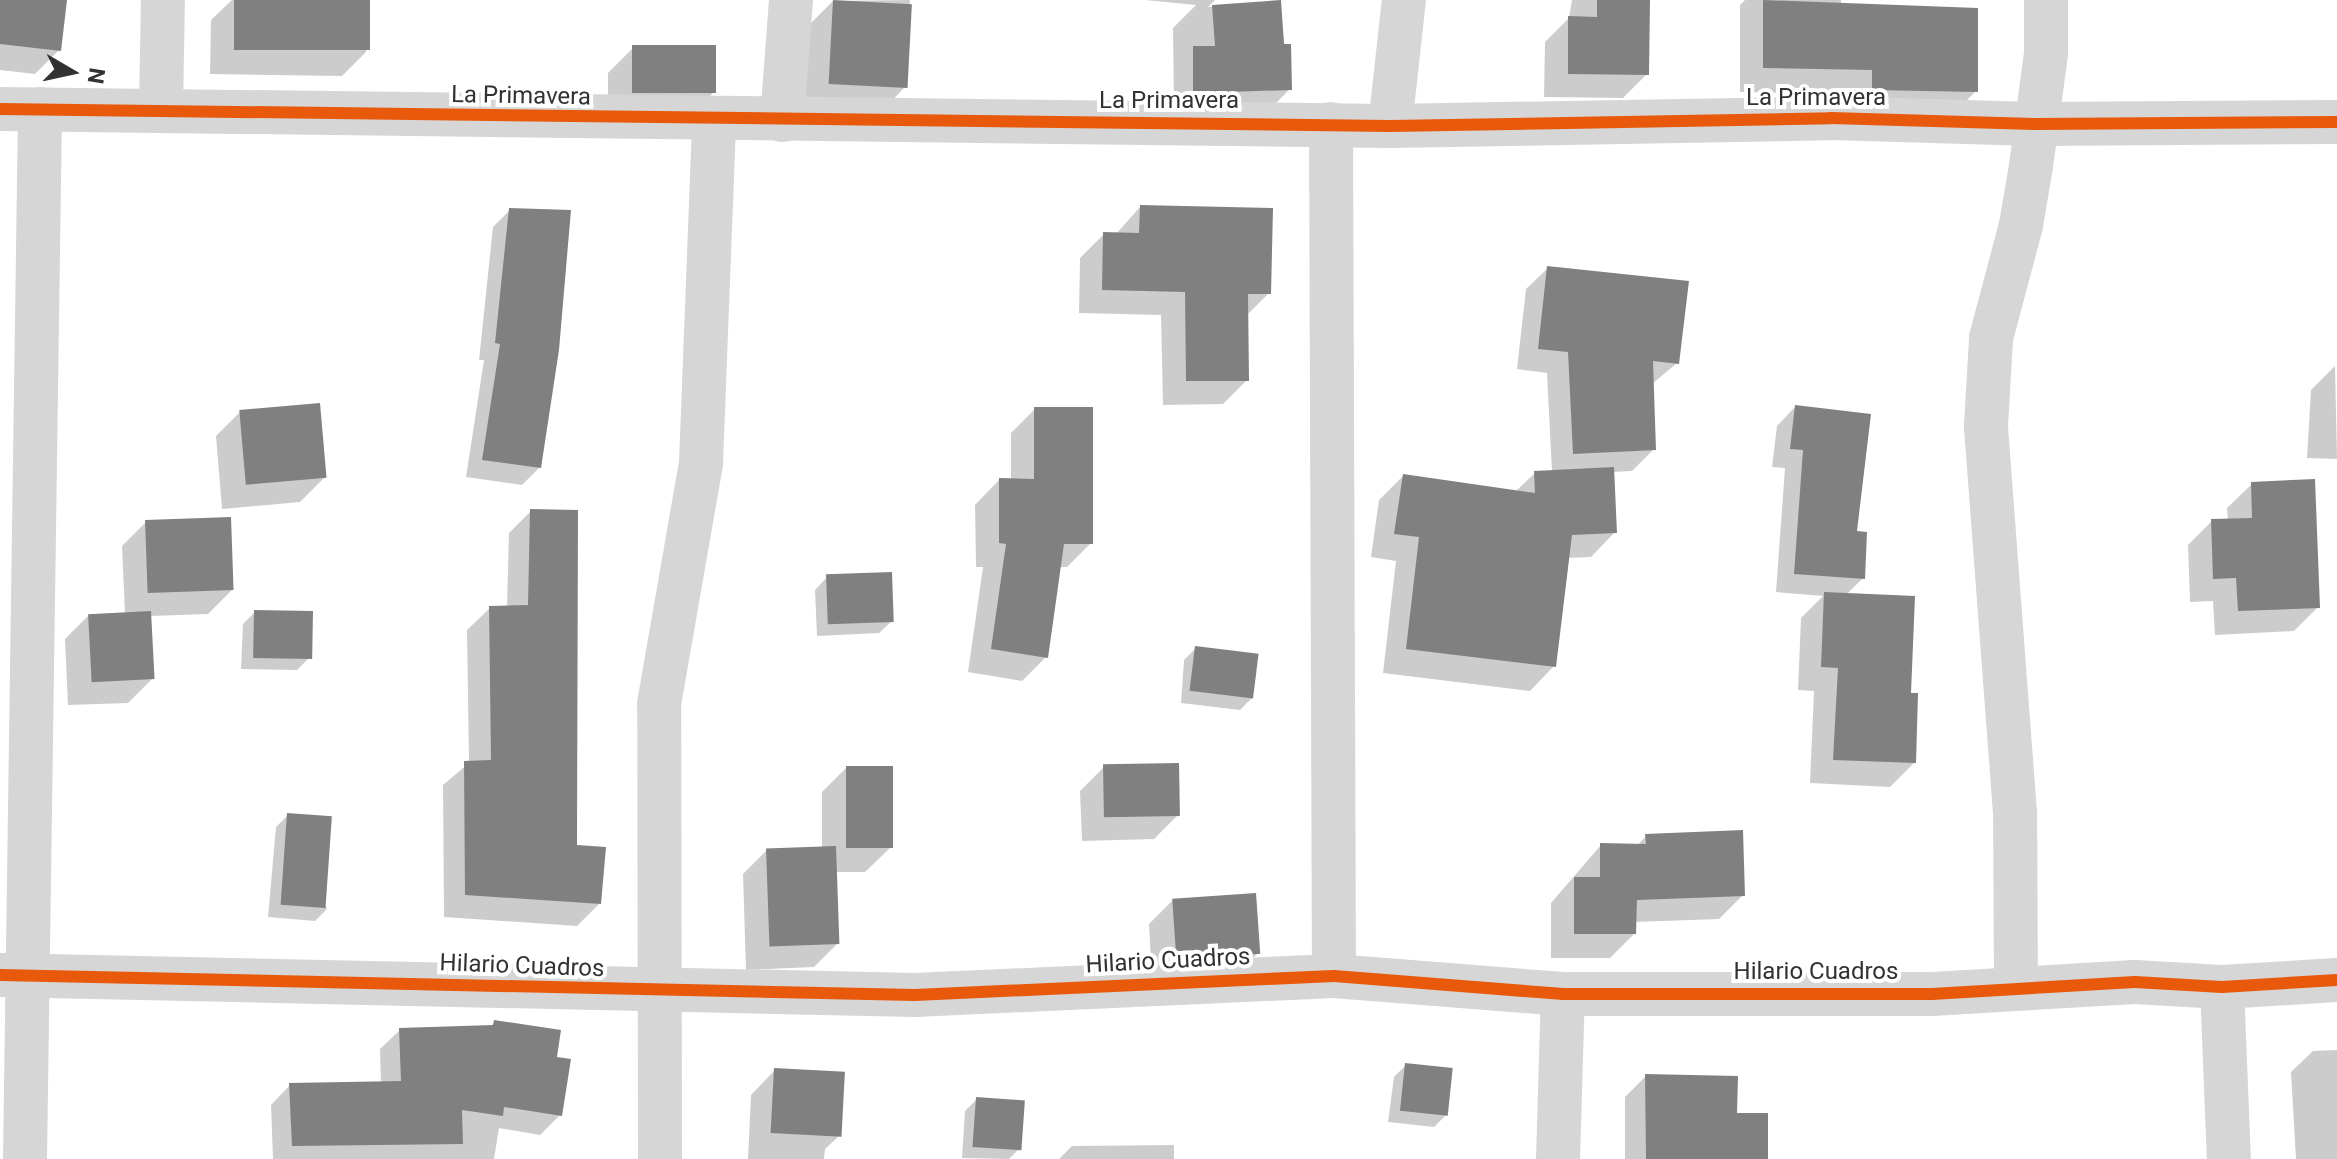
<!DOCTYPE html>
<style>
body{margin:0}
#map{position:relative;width:2337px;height:1159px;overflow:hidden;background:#fff;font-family:Roboto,sans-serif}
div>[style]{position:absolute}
.shadow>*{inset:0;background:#0003}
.building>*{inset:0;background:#808080;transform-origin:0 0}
.minor>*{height:44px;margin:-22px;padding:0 22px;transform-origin:22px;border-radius:22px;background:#d6d6d6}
.cycleway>*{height:12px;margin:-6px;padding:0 6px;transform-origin:6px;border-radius:6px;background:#e8590c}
span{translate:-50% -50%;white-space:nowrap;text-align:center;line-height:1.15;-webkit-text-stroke:8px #fff;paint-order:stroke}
.street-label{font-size:24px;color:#323232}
.north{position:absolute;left:32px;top:32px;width:80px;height:80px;-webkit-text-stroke:6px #fff;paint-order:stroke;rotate:99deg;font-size:22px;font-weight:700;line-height:32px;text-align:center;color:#323232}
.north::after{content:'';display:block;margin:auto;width:28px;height:36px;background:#323232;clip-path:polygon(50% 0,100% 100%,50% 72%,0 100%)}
</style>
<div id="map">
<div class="shadow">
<div style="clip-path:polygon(0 0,65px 0,59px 50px,35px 74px,0 70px)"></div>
<div style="clip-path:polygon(232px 0,368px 0,366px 52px,342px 76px,210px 74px,211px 20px)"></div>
<div style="clip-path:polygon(910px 0,904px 88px,880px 113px,804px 108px,809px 25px,833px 1px)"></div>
<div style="clip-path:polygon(1145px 0,1215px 0,1208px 7px,1279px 2px,1290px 89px,1270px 109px,1174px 112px,1173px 28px,1196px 5px)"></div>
<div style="clip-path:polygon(1572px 0,1648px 0,1647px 74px,1623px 98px,1544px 97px,1545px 42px,1569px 18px)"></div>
<div style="clip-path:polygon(1745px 0,1841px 0,1841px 9px,1976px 91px,1952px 115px,1848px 114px,1849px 94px,1740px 92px,1740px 5px)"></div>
<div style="clip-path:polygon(632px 49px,714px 92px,690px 116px,608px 115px,608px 73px)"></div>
<div style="clip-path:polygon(1140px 207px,1269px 293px,1246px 316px,1247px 380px,1223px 404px,1163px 405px,1161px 315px,1079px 313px,1080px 258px,1104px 234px,1116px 234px)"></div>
<div style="clip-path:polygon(510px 210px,539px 468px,522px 485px,466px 477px,484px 360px,479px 360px,493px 227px)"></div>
<div style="clip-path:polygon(1548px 268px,1677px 363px,1652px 384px,1654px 449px,1632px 471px,1612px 472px,1615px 532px,1591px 557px,1567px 558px,1554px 666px,1530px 691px,1383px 673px,1396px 561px,1371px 557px,1379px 500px,1403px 476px,1515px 492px,1535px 473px,1552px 472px,1547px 373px,1517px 369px,1526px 289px)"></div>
<div style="clip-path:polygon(2335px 366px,2337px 459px,2307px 458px,2311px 390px)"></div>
<div style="clip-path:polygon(1795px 407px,1855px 533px,1863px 578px,1846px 595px,1909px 695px,1914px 763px,1890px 787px,1810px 783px,1814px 691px,1798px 690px,1801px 618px,1823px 596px,1776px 592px,1785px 468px,1772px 467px,1777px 426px)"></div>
<div style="clip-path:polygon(1035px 409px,1091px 543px,1067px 567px,1059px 567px,1046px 657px,1022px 681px,968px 672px,983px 567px,976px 567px,975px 505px,999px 480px,1011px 481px,1011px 433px)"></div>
<div style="clip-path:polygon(240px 412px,324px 478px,300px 502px,222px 509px,216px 436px)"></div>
<div style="clip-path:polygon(2252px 484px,2318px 607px,2294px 631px,2215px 635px,2213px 601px,2190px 602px,2188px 545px,2212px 521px,2228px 521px,2227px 508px)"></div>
<div style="clip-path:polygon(531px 511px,575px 847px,599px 904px,577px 926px,444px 917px,443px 785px,469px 763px,467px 630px,490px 608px,507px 607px,509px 533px)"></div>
<div style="clip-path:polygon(146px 522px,232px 590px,208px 614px,150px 616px,152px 679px,128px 703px,68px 705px,65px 639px,89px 615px,125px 614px,122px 546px)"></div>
<div style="clip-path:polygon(827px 577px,892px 621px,879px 633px,817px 636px,815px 590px)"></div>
<div style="clip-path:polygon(255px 612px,309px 658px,297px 670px,241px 669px,243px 624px)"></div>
<div style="clip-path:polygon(1196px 648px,1252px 698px,1240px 710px,1181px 703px,1184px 660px)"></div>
<div style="clip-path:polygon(1104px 767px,1178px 815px,1154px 839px,1082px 841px,1080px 791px)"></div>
<div style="clip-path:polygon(846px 768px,890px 848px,865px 872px,835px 872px,838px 943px,814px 967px,746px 970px,743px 874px,767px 850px,822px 848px,822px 792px)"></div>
<div style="clip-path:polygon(288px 815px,327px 909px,315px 921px,268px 917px,276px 827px)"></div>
<div style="clip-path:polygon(1646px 836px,1743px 895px,1719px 919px,1634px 922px,1634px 934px,1610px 958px,1551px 958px,1551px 903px,1601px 845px,1637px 846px)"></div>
<div style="clip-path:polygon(1173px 900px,1258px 953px,1234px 977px,1152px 981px,1149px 924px)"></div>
<div style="clip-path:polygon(495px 1022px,554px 1058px,560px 1115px,540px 1135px,499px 1128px,494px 1159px,273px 1159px,271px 1105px,290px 1085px,381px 1083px,380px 1049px,400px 1030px,490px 1027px)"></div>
<div style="clip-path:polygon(2337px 1050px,2337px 1159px,2296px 1159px,2291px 1072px,2313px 1051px)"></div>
<div style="clip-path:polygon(1406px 1065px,1446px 1115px,1434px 1127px,1388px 1122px,1394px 1077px)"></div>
<div style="clip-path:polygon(775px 1070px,839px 1136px,825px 1149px,824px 1159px,748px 1159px,751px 1095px)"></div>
<div style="clip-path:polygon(1646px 1076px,1766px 1159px,1625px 1159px,1625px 1097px)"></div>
<div style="clip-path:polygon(977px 1099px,1020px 1148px,1009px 1159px,962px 1158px,965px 1111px)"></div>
<div style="clip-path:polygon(1174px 1145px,1174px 1159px,1059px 1159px,1072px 1146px)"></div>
</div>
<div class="building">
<div style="clip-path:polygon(0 0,67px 0,61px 51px,0 44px)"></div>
<div style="left:234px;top:0;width:136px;height:50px"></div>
<div style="left:833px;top:0;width:79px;height:84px;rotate:3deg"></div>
<div style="clip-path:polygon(1281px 0,1284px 44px,1291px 44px,1292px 90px,1193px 93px,1193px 46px,1215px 46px,1212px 5px)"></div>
<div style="clip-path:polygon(1597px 0,1650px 0,1649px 75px,1568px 74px,1568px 16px,1597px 17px)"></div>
<div style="clip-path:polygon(1763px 0,1978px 8px,1978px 92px,1872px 90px,1872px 70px,1763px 68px)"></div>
<div style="left:716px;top:45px;width:48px;height:84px;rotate:90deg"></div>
<div style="clip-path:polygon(1140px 205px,1273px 208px,1271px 294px,1248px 294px,1249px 381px,1186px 381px,1185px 292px,1102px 290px,1103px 232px,1139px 233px)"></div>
<div style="clip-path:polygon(509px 208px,571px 210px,559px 350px,541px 468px,482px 460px,500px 344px,495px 343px)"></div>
<div style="clip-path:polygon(1547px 266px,1689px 281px,1679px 364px,1653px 361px,1656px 450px,1573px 454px,1568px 352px,1538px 349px)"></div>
<div style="left:320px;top:403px;width:75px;height:81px;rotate:85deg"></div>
<div style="clip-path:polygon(1795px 405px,1871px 414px,1857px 531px,1867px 532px,1865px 579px,1794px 574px,1803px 450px,1790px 449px)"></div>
<div style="clip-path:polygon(1034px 407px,1093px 407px,1093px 544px,1064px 544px,1048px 658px,991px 649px,1006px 544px,999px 543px,999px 478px,1034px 479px)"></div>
<div style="clip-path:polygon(1614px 467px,1617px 533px,1572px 535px,1556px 667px,1406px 649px,1419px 537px,1394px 534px,1403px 474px,1535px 493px,1534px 471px)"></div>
<div style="clip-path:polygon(2315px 479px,2320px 608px,2238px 611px,2236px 578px,2213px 579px,2211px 519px,2252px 518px,2251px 482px)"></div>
<div style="clip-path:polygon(530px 509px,578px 510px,577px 845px,606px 847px,601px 904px,465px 895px,464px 761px,491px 760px,489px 606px,528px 605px)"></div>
<div style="left:231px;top:517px;width:73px;height:86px;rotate:88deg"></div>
<div style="left:892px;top:572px;width:50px;height:66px;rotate:88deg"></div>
<div style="clip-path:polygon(1824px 592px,1915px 596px,1911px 693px,1918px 693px,1916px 763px,1833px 760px,1838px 668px,1821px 667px)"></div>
<div style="left:254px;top:610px;width:59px;height:48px;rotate:1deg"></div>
<div style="left:151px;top:611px;width:68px;height:63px;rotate:87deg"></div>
<div style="left:1195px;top:646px;width:64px;height:45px;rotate:7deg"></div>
<div style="left:1179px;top:763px;width:53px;height:76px;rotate:89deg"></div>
<div style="left:846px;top:766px;width:47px;height:82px"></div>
<div style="left:287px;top:813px;width:45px;height:92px;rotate:4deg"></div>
<div style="clip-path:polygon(1743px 830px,1745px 896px,1637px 900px,1636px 934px,1574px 934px,1574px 877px,1600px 877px,1600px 843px,1646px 844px,1645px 834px)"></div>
<div style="left:836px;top:846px;width:98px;height:70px;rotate:88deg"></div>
<div style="left:1256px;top:893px;width:61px;height:84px;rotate:86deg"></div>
<div style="clip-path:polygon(494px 1020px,561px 1030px,557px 1057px,571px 1059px,562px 1116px,504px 1107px,503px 1116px,462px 1110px,463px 1144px,292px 1146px,289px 1083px,401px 1081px,399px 1028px,493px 1025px)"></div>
<div style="left:1405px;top:1063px;width:48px;height:48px;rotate:6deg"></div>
<div style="left:774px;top:1068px;width:71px;height:65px;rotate:3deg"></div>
<div style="clip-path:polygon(1645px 1074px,1738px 1076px,1737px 1113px,1768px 1113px,1768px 1159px,1646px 1159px)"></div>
<div style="left:976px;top:1097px;width:49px;height:50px;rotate:4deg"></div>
</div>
<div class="minor">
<div style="left:0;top:109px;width:1390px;rotate:0.7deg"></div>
<div style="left:1390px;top:126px;width:441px;rotate:-1deg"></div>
<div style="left:1831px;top:118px;width:204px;rotate:1.7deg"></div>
<div style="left:2035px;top:124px;width:302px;rotate:-0.4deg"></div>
<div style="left:161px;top:110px;width:110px;rotate:-89deg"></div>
<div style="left:782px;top:120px;width:120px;rotate:-85.7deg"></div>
<div style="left:1331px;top:124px;width:852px;rotate:89.8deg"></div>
<div style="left:1390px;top:126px;width:127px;rotate:-83.7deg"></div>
<div style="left:0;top:975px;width:915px;rotate:1.25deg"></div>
<div style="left:915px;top:995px;width:419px;rotate:-2.6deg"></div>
<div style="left:1334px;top:976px;width:230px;rotate:4.5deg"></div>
<div style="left:1563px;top:994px;width:369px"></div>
<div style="left:1932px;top:994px;width:203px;rotate:-3.4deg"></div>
<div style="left:2135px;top:982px;width:87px;rotate:3.3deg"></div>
<div style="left:2222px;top:987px;width:115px;rotate:-3.5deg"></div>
<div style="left:2222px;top:987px;width:172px;rotate:87.7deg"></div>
<div style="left:2016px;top:989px;width:176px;rotate:-90.3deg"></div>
<div style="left:2015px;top:813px;width:388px;rotate:-94.3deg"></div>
<div style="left:1986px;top:426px;width:88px;rotate:-86.7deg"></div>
<div style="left:1991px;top:338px;width:117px;rotate:-75.1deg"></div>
<div style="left:2021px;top:225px;width:60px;rotate:-80.4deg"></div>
<div style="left:2031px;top:166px;width:114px;rotate:-82.4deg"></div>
<div style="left:2046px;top:53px;width:53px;rotate:-90deg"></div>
<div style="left:25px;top:1159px;width:1050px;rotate:-89.18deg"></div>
<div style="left:660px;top:1159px;width:455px;rotate:-90.1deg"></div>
<div style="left:659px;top:704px;width:245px;rotate:-80.1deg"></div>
<div style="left:701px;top:463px;width:342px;rotate:-87.8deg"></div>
<div style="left:1558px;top:1159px;width:165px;rotate:-88.3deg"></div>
</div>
<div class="cycleway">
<div style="left:0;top:109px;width:1390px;rotate:0.7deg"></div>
<div style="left:1390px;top:126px;width:441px;rotate:-1deg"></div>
<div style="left:1831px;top:118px;width:204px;rotate:1.7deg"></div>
<div style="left:2035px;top:124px;width:302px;rotate:-0.4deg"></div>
<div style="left:0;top:975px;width:915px;rotate:1.25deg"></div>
<div style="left:915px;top:995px;width:419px;rotate:-2.6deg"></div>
<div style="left:1334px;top:976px;width:230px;rotate:4.5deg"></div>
<div style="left:1563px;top:994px;width:369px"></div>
<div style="left:1932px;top:994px;width:203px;rotate:-3.4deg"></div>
<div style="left:2135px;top:982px;width:87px;rotate:3.3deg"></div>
<div style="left:2222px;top:987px;width:115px;rotate:-3.5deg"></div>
</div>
<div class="street-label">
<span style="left:521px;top:96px;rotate:1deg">La Primavera</span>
<span style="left:1816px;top:98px">La Primavera</span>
<span style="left:1169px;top:101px">La Primavera</span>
<span style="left:1168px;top:961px;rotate:-3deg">Hilario Cuadros</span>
<span style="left:522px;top:966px;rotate:2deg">Hilario Cuadros</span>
<span style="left:1816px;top:972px">Hilario Cuadros</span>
</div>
<div class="north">N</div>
</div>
